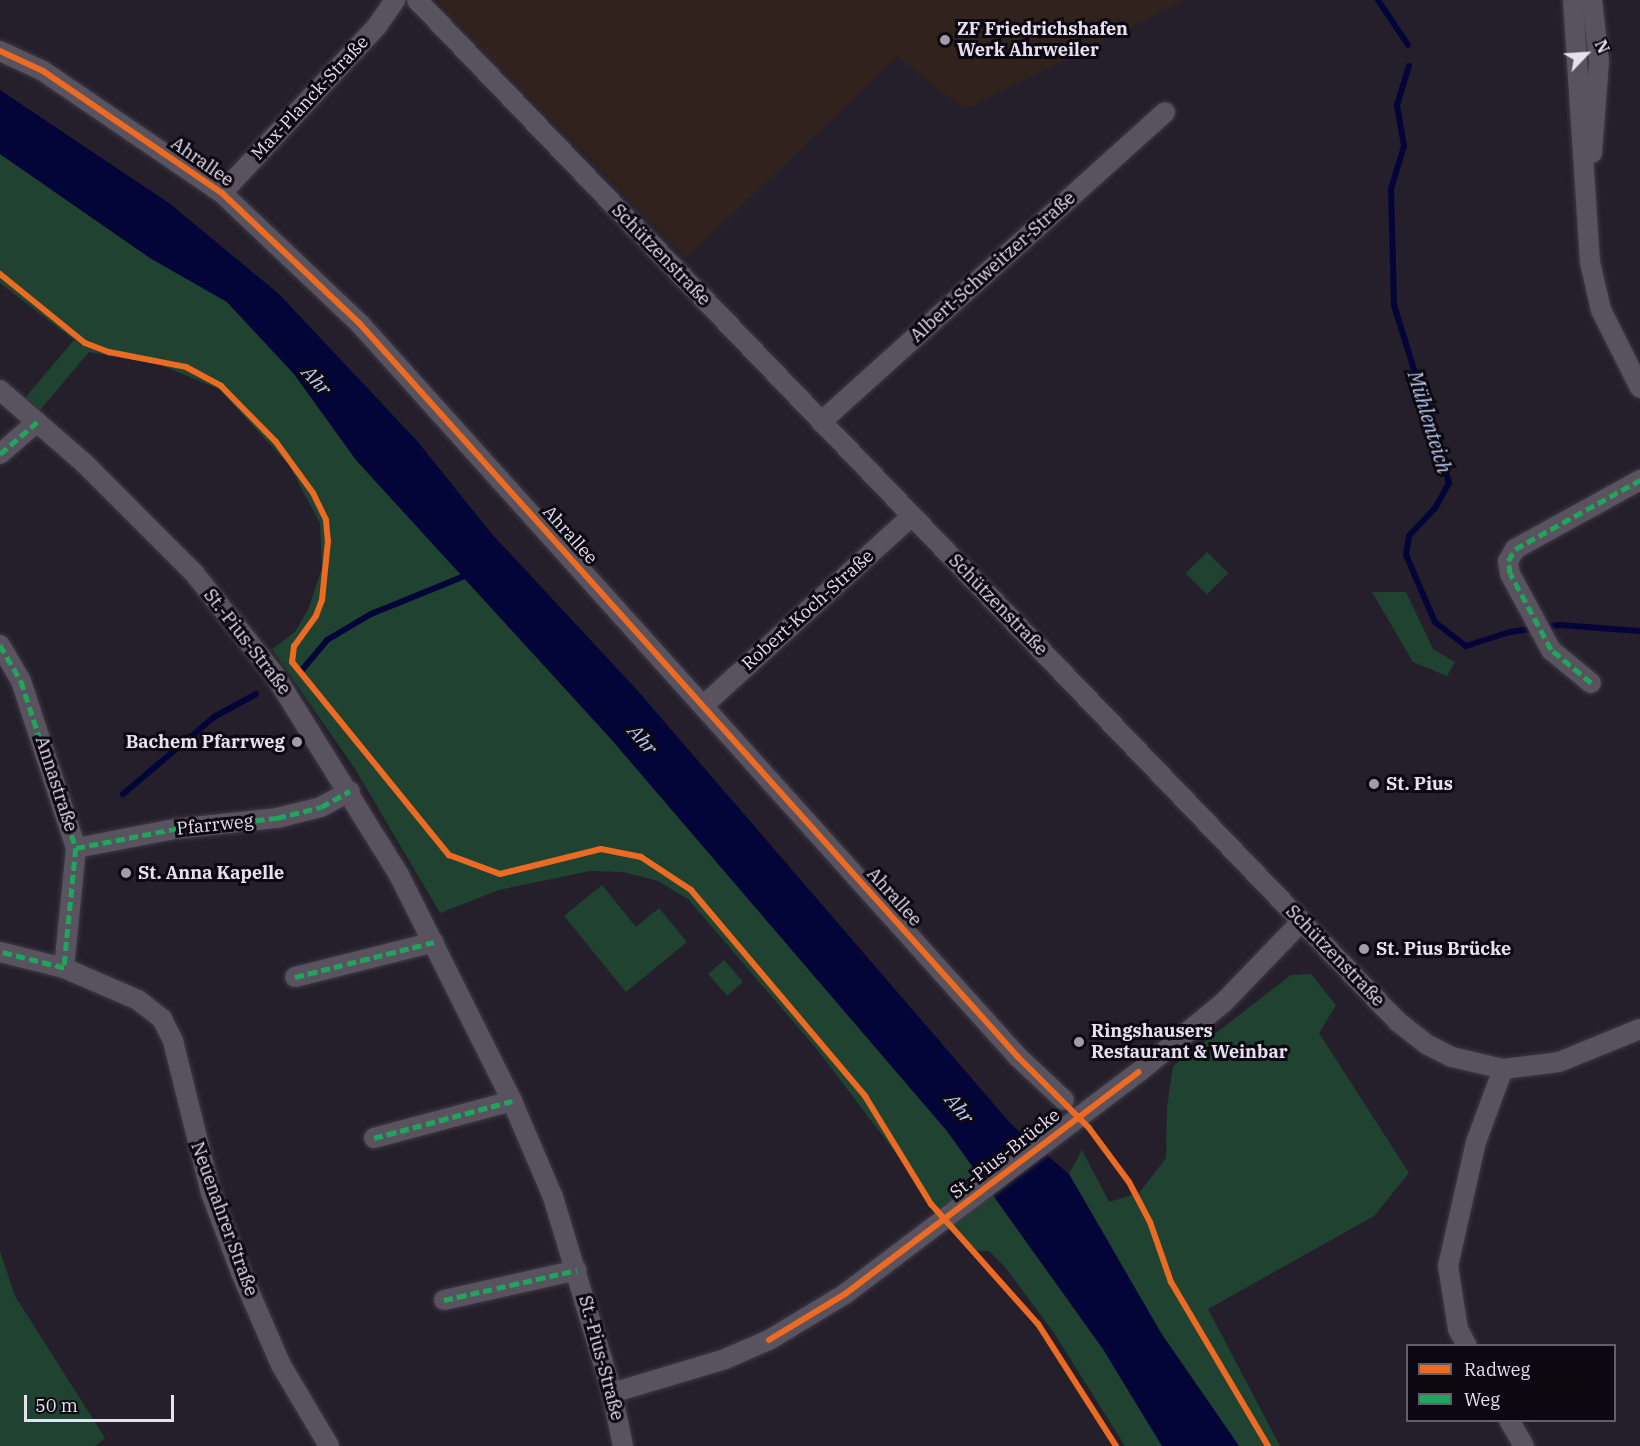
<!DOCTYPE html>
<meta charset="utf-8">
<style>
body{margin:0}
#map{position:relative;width:1640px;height:1446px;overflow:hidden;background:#251f2b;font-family:"IBM Plex Serif",serif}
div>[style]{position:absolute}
.industrial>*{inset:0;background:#32221d}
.green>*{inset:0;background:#1f4330;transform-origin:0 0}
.water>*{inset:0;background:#030538}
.stream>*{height:6px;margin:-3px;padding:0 3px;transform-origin:3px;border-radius:3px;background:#030538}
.roads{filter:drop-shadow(0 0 2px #3d3943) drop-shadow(0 0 2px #3d3943)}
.minor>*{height:20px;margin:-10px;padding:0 10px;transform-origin:10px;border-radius:10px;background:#58535e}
.quiet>*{height:4.5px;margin-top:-2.25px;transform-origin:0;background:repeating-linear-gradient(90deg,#20a55d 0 9px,transparent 0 13.5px)}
.cycleway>*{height:6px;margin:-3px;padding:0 3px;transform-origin:3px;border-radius:3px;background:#ed6a23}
.dots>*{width:16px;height:16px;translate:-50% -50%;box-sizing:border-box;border:3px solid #0c0811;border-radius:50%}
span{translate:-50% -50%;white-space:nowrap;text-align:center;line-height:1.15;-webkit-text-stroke:6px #0c0811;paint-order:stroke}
.poi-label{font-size:18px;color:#e6e0ef;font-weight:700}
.left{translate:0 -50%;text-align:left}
.right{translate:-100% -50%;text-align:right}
.street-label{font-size:18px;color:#e6e0ef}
.water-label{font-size:20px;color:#bacdf1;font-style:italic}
.legend{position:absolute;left:1406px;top:1344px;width:210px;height:78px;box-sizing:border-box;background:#0c0811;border:2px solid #635e6a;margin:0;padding:8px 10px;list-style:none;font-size:18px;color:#e6e0ef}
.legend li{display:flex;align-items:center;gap:12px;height:30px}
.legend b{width:30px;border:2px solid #635e6a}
.north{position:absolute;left:1556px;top:24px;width:60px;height:60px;-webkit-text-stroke:4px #0c0811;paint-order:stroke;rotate:65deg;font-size:16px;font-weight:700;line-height:24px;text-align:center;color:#e6e0ef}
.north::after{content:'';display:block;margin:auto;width:21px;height:27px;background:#e6e0ef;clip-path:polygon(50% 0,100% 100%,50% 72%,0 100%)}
.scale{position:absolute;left:24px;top:1395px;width:150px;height:27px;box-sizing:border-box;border:3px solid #e6e0ef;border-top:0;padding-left:8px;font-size:18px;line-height:21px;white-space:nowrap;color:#e6e0ef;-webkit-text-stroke:4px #0c0811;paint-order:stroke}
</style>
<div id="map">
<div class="industrial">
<div style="clip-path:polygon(436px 0,1187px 0,965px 109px,897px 57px,686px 259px)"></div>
</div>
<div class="green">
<div style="clip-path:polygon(0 154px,150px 258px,227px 302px,294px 374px,356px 460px,611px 739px,947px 1131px,1103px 1349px,1162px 1446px,1125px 1446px,1054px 1333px,1005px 1267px,989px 1251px,970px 1250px,815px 1047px,688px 899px,658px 881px,623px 872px,590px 871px,499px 890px,440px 913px,355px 769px,272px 649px,295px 632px,308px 610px,322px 568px,320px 523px,289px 465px,219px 389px,161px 365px,89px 352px,40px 410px,25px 398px,74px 340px,0 283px)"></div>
<div style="left:1207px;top:552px;width:30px;height:30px;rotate:45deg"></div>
<div style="clip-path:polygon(1372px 592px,1406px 592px,1433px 649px,1455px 662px,1447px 676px,1413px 662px)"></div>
<div style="clip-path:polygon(602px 885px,636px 927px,659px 908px,687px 942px,626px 992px,564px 916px)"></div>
<div style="left:724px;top:960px;width:29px;height:21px;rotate:49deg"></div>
<div style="clip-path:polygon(1311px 974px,1336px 1005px,1319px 1033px,1409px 1173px,1374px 1216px,1208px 1309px,1280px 1446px,1239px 1446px,1161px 1333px,1069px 1174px,1082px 1150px,1109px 1202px,1139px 1193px,1166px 1158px,1167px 1107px,1173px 1066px,1291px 975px)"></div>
<div style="clip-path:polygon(0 1251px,15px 1296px,105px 1438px,95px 1446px,0 1446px)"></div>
</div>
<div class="water">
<div style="clip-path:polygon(0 90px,169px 203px,279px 294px,418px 442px,491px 533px,637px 690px,1011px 1124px,1069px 1174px,1161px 1333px,1239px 1446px,1162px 1446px,1103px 1349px,947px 1131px,611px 739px,356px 460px,294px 374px,227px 302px,150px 258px,0 154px)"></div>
</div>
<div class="stream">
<div style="left:1378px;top:0;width:54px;rotate:56.3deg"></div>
<div style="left:1409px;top:66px;width:41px;rotate:107.1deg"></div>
<div style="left:1397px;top:105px;width:42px;rotate:80.3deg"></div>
<div style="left:1404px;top:146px;width:45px;rotate:106.8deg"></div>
<div style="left:1391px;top:189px;width:116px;rotate:88.5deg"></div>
<div style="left:1394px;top:305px;width:186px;rotate:72.8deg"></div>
<div style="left:1449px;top:483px;width:29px;rotate:119deg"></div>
<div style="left:1435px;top:508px;width:38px;rotate:133deg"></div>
<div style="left:1409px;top:536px;width:19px;rotate:99deg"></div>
<div style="left:1406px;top:555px;width:73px;rotate:66.6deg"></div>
<div style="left:1435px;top:622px;width:39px;rotate:38deg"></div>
<div style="left:1466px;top:646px;width:46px;rotate:-17.7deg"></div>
<div style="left:1510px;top:632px;width:50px;rotate:-8deg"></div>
<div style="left:1560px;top:625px;width:80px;rotate:4.3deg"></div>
<div style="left:302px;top:670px;width:39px;rotate:-50deg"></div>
<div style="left:327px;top:640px;width:51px;rotate:-30.6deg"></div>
<div style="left:371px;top:614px;width:104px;rotate:-22.1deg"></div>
<div style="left:123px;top:794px;width:119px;rotate:-40.2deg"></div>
<div style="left:214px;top:717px;width:48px;rotate:-28.7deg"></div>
</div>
<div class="roads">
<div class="minor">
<div style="left:417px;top:0;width:1415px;rotate:46.17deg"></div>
<div style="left:1397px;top:1021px;width:39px;rotate:38deg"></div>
<div style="left:1428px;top:1045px;width:27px;rotate:27deg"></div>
<div style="left:1452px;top:1057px;width:52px;rotate:13.2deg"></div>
<div style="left:1503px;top:1069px;width:56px;rotate:-7.1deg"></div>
<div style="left:1559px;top:1062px;width:87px;rotate:-22.2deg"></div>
<div style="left:1573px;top:0;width:263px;rotate:86.3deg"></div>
<div style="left:1590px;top:262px;width:49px;rotate:77.1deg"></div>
<div style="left:1601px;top:310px;width:87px;rotate:63.4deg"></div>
<div style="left:0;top:51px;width:47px;rotate:24.9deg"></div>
<div style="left:43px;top:71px;width:217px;rotate:34.3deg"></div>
<div style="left:222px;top:193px;width:190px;rotate:43.5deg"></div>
<div style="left:360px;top:324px;width:985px;rotate:48.09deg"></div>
<div style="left:1018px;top:1057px;width:63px;rotate:43.1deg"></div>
<div style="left:1592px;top:153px;width:92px;rotate:-85.6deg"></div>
<div style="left:1599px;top:61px;width:61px;rotate:-96.5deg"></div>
<div style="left:222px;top:193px;width:228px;rotate:-47.1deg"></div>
<div style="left:377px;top:26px;width:32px;rotate:-55deg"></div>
<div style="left:0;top:390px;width:113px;rotate:41deg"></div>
<div style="left:85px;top:464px;width:154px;rotate:45deg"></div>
<div style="left:194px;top:573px;width:129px;rotate:51.6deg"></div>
<div style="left:274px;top:674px;width:237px;rotate:58.1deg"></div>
<div style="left:399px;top:875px;width:253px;rotate:63.4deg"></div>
<div style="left:512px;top:1101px;width:104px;rotate:66.9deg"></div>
<div style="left:553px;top:1197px;width:205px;rotate:73.2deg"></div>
<div style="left:612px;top:1393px;width:54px;rotate:78.3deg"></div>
<div style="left:821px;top:422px;width:463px;rotate:-42deg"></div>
<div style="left:0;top:454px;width:49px;rotate:-40.9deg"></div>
<div style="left:0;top:645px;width:42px;rotate:59.7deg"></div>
<div style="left:21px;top:681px;width:176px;rotate:71.8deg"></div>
<div style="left:76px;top:848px;width:121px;rotate:95.7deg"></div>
<div style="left:1591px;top:683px;width:52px;rotate:-140.5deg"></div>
<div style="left:1551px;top:650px;width:86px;rotate:-118.3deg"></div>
<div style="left:1510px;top:574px;width:13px;rotate:-99deg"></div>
<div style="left:1508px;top:561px;width:14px;rotate:-60deg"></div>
<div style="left:1515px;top:549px;width:143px;rotate:-28.9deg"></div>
<div style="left:704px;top:705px;width:281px;rotate:-42.3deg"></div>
<div style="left:76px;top:848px;width:101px;rotate:-10.9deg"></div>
<div style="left:175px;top:829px;width:103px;rotate:-6.2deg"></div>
<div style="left:277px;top:818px;width:45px;rotate:-14deg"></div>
<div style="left:321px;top:807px;width:33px;rotate:-29deg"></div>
<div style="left:0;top:952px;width:66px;rotate:14deg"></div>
<div style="left:64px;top:968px;width:81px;rotate:23.4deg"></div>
<div style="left:138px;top:1000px;width:31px;rotate:38deg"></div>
<div style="left:162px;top:1019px;width:25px;rotate:63deg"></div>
<div style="left:173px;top:1041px;width:157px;rotate:76deg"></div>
<div style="left:211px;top:1193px;width:85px;rotate:69.4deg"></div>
<div style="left:241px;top:1273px;width:100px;rotate:66.5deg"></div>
<div style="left:281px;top:1365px;width:94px;rotate:59.3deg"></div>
<div style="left:295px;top:977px;width:143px;rotate:-14.1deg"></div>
<div style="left:374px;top:1138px;width:143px;rotate:-15deg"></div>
<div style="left:444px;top:1300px;width:136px;rotate:-12.7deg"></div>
<div style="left:1467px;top:1346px;width:19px;rotate:-118deg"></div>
<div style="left:1458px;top:1329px;width:64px;rotate:-99deg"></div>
<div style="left:1448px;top:1266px;width:127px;rotate:-77.3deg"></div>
<div style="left:1476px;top:1142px;width:78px;rotate:-69.7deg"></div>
<div style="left:612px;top:1393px;width:118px;rotate:-16.7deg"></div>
<div style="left:725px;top:1359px;width:48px;rotate:-23.4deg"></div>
<div style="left:769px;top:1340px;width:89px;rotate:-31.2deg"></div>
<div style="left:845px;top:1294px;width:368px;rotate:-37.1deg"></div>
<div style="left:1139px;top:1072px;width:110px;rotate:-39.5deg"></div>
<div style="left:1224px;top:1002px;width:112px;rotate:-46.1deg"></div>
<div style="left:1509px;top:1420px;width:30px;rotate:60deg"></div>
</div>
</div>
<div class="quiet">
<div style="left:0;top:454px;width:49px;rotate:-40.9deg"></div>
<div style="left:0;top:645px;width:42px;rotate:59.7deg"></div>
<div style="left:21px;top:681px;width:176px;rotate:71.8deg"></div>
<div style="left:76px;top:848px;width:121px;rotate:95.7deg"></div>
<div style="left:64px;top:968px;width:66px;rotate:-166deg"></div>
<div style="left:1591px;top:683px;width:52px;rotate:-140.5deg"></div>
<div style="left:1551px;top:650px;width:86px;rotate:-118.3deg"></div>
<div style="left:1510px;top:574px;width:13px;rotate:-99deg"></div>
<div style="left:1508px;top:561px;width:14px;rotate:-60deg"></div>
<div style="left:1515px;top:549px;width:143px;rotate:-28.9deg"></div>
<div style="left:76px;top:848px;width:101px;rotate:-10.9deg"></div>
<div style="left:175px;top:829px;width:103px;rotate:-6.2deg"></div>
<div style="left:277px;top:818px;width:45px;rotate:-14deg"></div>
<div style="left:321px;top:807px;width:33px;rotate:-29deg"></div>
<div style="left:295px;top:977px;width:143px;rotate:-14.1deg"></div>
<div style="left:374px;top:1138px;width:143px;rotate:-15deg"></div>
<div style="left:444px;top:1300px;width:136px;rotate:-12.7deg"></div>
</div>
<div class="cycleway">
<div style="left:0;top:51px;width:47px;rotate:24.9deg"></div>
<div style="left:43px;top:71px;width:217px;rotate:34.3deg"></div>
<div style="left:222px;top:193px;width:190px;rotate:43.5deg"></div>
<div style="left:360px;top:324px;width:985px;rotate:48.09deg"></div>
<div style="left:1018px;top:1057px;width:100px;rotate:45deg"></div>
<div style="left:1089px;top:1128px;width:67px;rotate:53.5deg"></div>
<div style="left:1129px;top:1182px;width:45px;rotate:62.3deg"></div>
<div style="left:1150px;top:1222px;width:64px;rotate:70.7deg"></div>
<div style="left:1171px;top:1282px;width:191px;rotate:59.4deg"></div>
<div style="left:0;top:274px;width:109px;rotate:39.1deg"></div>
<div style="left:85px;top:343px;width:26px;rotate:21deg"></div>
<div style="left:109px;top:352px;width:78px;rotate:11deg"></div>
<div style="left:186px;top:367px;width:40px;rotate:28deg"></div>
<div style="left:221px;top:386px;width:78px;rotate:45.5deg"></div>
<div style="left:276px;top:442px;width:63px;rotate:54deg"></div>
<div style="left:313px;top:493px;width:30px;rotate:64deg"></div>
<div style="left:326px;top:520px;width:21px;rotate:85deg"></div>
<div style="left:328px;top:541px;width:59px;rotate:95.8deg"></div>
<div style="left:322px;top:600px;width:17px;rotate:111deg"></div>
<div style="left:316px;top:616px;width:37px;rotate:126deg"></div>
<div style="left:294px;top:646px;width:16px;rotate:97deg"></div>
<div style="left:292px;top:662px;width:249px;rotate:50.9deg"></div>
<div style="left:449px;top:855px;width:54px;rotate:20.4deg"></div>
<div style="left:500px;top:874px;width:104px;rotate:-13.9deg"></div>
<div style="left:601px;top:849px;width:41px;rotate:11.3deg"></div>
<div style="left:641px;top:857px;width:60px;rotate:33.4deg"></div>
<div style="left:691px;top:890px;width:270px;rotate:49.8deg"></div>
<div style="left:865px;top:1096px;width:127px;rotate:58.6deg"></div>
<div style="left:931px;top:1204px;width:161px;rotate:48.3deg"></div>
<div style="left:1038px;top:1324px;width:145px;rotate:57.4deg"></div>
<div style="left:769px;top:1340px;width:89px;rotate:-31.2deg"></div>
<div style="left:845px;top:1294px;width:368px;rotate:-37.1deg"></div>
</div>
<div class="dots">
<div style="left:945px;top:40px;background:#a29caa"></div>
<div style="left:297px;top:742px;background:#a29caa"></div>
<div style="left:1374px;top:784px;background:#a29caa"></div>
<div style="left:126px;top:873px;background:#a29caa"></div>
<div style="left:1364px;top:949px;background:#a29caa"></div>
<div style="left:1079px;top:1042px;background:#a29caa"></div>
</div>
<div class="poi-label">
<span class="left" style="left:957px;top:40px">ZF Friedrichshafen<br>Werk Ahrweiler</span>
<span class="right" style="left:285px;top:742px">Bachem Pfarrweg</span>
<span class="left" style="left:1386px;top:784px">St. Pius</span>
<span class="left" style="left:138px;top:873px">St. Anna Kapelle</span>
<span class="left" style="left:1376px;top:949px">St. Pius Brücke</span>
<span class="left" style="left:1091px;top:1042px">Ringshausers<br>Restaurant &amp; Weinbar</span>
</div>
<div class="street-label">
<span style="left:310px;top:98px;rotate:-47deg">Max-Planck-Straße</span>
<span style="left:202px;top:162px;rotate:35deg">Ahrallee</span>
<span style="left:661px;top:255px;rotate:46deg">Schützenstraße</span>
<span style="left:993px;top:267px;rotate:-42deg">Albert-Schweitzer-Straße</span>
<span style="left:570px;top:535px;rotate:48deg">Ahrallee</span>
<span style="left:998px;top:605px;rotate:46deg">Schützenstraße</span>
<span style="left:808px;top:610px;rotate:-42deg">Robert-Koch-Straße</span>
<span style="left:247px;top:642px;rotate:52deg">St.-Pius-Straße</span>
<span style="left:56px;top:784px;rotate:72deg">Annastraße</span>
<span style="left:215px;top:825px;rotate:-6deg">Pfarrweg</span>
<span style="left:894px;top:897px;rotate:48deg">Ahrallee</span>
<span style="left:1335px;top:956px;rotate:46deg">Schützenstraße</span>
<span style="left:1005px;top:1154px;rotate:-38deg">St.-Pius-Brücke</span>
<span style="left:224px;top:1219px;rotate:70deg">Neuenahrer Straße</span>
<span style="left:601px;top:1358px;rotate:75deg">St.-Pius-Straße</span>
</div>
<div class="water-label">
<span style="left:317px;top:380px;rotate:47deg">Ahr</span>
<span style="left:1430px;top:422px;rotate:73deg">Mühlenteich</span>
<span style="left:643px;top:739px;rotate:49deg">Ahr</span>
<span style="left:960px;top:1108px;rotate:51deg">Ahr</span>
</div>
<ul class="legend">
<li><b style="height:8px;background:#ed6a23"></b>Radweg</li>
<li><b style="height:8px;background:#20a55d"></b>Weg</li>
</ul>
<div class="north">N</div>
<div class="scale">50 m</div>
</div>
